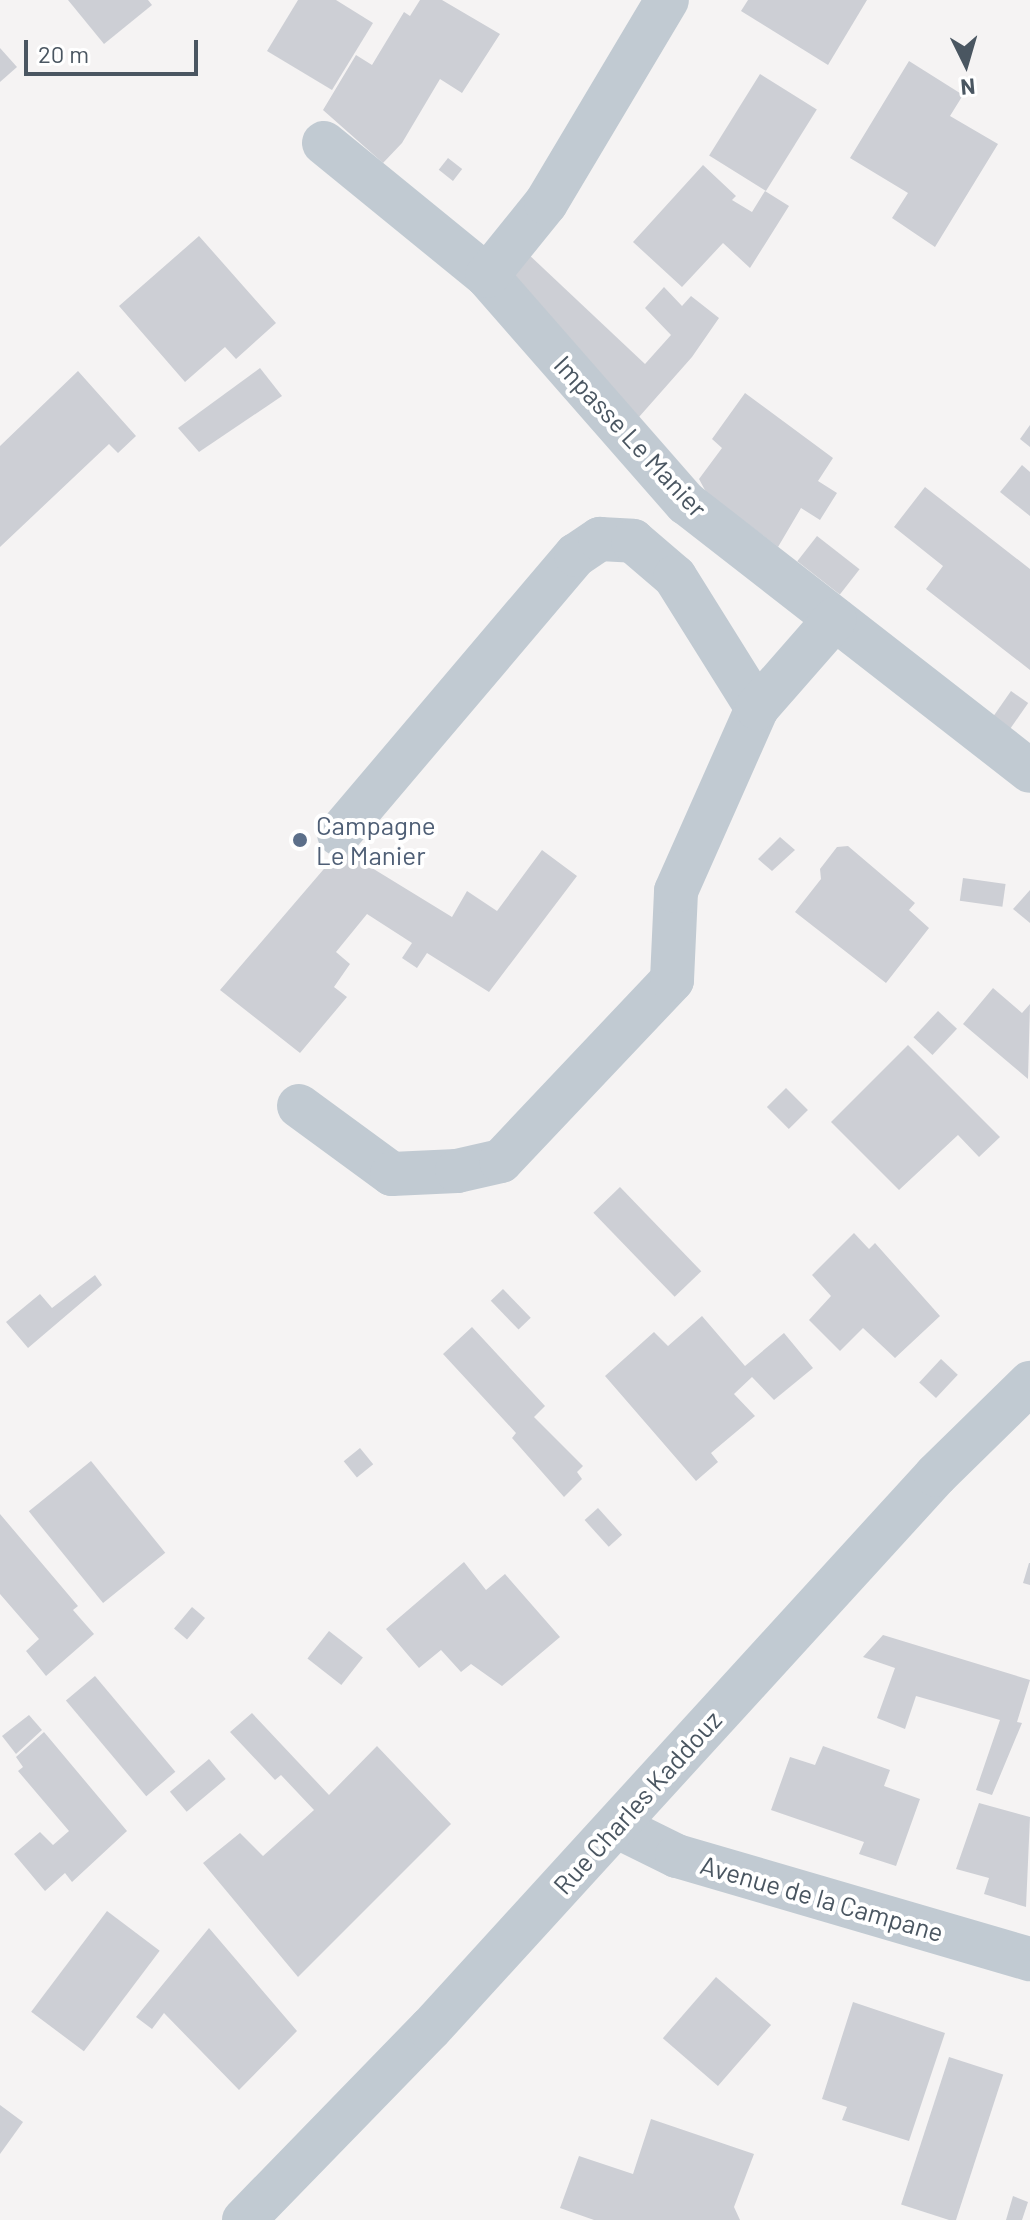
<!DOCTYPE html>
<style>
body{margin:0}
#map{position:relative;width:1030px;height:2220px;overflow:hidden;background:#f5f3f3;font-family:Barlow,sans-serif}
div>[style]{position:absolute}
.building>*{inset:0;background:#cdcfd5;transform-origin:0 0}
.minor>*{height:44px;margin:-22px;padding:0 22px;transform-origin:22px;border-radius:22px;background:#c1cad2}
.dots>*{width:22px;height:22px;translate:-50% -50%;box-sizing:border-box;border:4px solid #fff;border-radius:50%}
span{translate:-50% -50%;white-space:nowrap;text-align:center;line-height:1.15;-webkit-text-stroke:8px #fff;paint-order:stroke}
.street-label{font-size:26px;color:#4a5661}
.service-label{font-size:26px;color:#4e5e75}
.left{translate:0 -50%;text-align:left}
.north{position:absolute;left:926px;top:24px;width:80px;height:80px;-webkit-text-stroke:6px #fff;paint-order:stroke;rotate:175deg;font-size:22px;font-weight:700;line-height:32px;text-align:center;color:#4a5661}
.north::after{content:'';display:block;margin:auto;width:28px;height:36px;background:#4a5661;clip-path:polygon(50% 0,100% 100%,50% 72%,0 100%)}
.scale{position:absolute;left:24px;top:40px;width:174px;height:36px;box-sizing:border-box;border:4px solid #4a5661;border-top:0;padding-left:10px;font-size:24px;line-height:28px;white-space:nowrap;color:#4a5661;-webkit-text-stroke:6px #fff;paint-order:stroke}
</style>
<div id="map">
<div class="building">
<div style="clip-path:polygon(68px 0,148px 0,152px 5px,104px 44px)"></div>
<div style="clip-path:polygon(298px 0,336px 0,373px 23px,332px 90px,267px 51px)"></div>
<div style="clip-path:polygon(420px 0,442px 0,500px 34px,462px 93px,440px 79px,402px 143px,383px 163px,323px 110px,356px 55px,372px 65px,404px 12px,410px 16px)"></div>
<div style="clip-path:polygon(748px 0,867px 0,828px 65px,741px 11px)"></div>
<div style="clip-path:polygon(0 48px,17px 67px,0 82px)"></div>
<div style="clip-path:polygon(909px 61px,963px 95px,950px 116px,998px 144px,935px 247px,892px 218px,908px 193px,850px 158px)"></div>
<div style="left:760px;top:74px;width:67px;height:96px;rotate:32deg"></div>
<div style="left:448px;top:158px;width:18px;height:15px;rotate:38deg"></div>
<div style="clip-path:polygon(703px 165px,736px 196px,732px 200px,752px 212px,765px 191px,789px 206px,750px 268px,723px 243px,682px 287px,633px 242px)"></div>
<div style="clip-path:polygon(199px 236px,276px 323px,236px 359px,225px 347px,185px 382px,119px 306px)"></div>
<div style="clip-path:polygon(526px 252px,645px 364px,671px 335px,645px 308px,664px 287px,682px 306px,691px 296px,719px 318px,692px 357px,639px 417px,506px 277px)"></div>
<div style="clip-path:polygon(260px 368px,282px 396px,199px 452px,178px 428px)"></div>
<div style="clip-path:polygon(78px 371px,136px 436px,118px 453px,109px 444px,0 547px,0 446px)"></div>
<div style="clip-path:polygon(745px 393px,833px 458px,818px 481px,837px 493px,820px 520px,801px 508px,778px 547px,706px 492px,699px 479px,722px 448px,712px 439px)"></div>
<div style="clip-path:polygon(1030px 425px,1030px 447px,1020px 439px)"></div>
<div style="clip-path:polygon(1022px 465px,1030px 472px,1030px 516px,1000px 492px)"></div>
<div style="clip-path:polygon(925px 487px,1030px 569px,1030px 670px,926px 589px,943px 566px,894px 527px)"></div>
<div style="left:817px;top:536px;width:54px;height:32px;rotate:38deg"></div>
<div style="left:1011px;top:691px;width:21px;height:31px;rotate:35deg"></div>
<div style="clip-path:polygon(780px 837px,795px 850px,772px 871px,758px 859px)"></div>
<div style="clip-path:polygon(848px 846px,915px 903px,909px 910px,929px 928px,886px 983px,795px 912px,821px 879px,820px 869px,837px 847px)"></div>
<div style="clip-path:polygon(341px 849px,452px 917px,467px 891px,497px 911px,542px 850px,577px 876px,489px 992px,427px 953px,417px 968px,402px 958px,412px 943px,367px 914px,336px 952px,350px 964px,334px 987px,347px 997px,300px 1053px,220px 990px)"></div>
<div style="left:963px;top:878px;width:43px;height:23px;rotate:8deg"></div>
<div style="clip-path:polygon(1030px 890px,1030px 923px,1013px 909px)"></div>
<div style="clip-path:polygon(993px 988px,1022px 1013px,1030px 1004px,1028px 1079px,963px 1024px)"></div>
<div style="left:938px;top:1011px;width:26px;height:36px;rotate:43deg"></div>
<div style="clip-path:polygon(908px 1045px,1000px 1137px,979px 1157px,958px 1135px,899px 1190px,831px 1122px)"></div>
<div style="left:786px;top:1088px;width:31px;height:27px;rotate:45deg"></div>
<div style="left:620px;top:1187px;width:117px;height:37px;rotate:46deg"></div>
<div style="clip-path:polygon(854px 1233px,869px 1249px,875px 1243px,940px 1316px,895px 1358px,863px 1328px,840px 1351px,809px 1320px,831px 1296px,812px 1275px)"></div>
<div style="clip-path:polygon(95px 1275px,102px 1285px,28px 1348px,6px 1322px,40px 1294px,52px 1308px)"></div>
<div style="left:503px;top:1289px;width:40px;height:17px;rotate:46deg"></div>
<div style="clip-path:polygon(702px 1316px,745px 1366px,784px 1333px,813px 1368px,774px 1400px,752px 1377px,734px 1394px,755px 1416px,711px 1453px,718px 1462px,696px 1481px,605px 1376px,654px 1332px,668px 1346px)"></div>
<div style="clip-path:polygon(472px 1327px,545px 1406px,534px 1417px,583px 1466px,577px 1472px,582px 1479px,564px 1497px,512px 1438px,516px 1433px,443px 1354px)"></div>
<div style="left:941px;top:1359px;width:23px;height:32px;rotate:43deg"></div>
<div style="left:360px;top:1448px;width:21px;height:21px;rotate:51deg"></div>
<div style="left:91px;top:1461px;width:118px;height:80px;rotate:51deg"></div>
<div style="left:598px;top:1508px;width:36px;height:18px;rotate:48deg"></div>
<div style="clip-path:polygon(0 1514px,78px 1606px,73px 1610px,94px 1634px,46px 1676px,26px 1651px,39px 1639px,0 1594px)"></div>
<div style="clip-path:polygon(464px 1562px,486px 1590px,505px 1574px,560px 1637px,502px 1686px,471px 1664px,461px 1672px,441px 1650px,419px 1668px,386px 1629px)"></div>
<div style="clip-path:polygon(1029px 1563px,1030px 1563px,1030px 1585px,1023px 1583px)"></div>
<div style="left:192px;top:1607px;width:17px;height:28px;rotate:40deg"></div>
<div style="left:329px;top:1631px;width:43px;height:35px;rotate:38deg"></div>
<div style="clip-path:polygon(883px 1635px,1030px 1680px,1017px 1722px,1022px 1723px,992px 1795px,976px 1790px,1000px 1720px,916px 1696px,905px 1729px,877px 1718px,895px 1668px,863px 1657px)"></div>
<div style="left:95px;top:1676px;width:125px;height:38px;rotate:50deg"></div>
<div style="clip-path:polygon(252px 1713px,329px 1795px,377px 1746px,451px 1824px,298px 1977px,203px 1863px,240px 1833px,263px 1856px,314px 1810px,281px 1775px,275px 1780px,230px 1732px)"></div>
<div style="clip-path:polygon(29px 1715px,42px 1730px,16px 1754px,2px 1736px)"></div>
<div style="clip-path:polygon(44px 1732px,127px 1831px,72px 1882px,65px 1873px,45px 1891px,14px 1854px,40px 1832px,53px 1845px,69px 1831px,18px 1771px,23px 1767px,16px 1757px)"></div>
<div style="clip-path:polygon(823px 1746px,890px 1770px,884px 1786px,920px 1799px,896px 1866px,859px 1854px,864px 1842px,771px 1810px,790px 1757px,815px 1765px)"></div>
<div style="left:209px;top:1759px;width:26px;height:51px;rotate:50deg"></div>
<div style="clip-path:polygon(979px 1803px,1030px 1817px,1026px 1907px,984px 1894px,989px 1878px,956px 1869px)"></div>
<div style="left:107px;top:1911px;width:66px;height:126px;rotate:37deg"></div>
<div style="clip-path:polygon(209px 1928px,297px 2031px,239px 2090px,164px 2013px,152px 2029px,136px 2017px)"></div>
<div style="left:716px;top:1977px;width:73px;height:81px;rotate:41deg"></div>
<div style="clip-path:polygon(853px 2002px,945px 2033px,909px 2141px,842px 2120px,847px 2107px,822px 2099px)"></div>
<div style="left:949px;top:2057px;width:57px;height:155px;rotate:18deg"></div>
<div style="clip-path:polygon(0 2105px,23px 2122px,0 2154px)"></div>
<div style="clip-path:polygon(651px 2119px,754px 2154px,734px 2207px,740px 2220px,594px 2220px,560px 2208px,579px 2156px,633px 2174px)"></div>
<div style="clip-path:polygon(1013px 2196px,1028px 2202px,1022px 2220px,1006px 2220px)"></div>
</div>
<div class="minor">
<div style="left:324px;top:143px;width:210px;rotate:39.2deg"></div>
<div style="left:487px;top:276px;width:302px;rotate:48.8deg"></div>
<div style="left:686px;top:503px;width:436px;rotate:37.9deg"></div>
<div style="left:487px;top:276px;width:94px;rotate:-51.1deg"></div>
<div style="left:546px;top:203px;width:236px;rotate:-59.2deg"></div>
<div style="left:339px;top:834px;width:366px;rotate:-49.7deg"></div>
<div style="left:576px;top:555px;width:29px;rotate:-34deg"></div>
<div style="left:600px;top:539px;width:33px;rotate:3deg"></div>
<div style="left:633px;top:541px;width:55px;rotate:40.6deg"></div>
<div style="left:675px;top:577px;width:155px;rotate:58deg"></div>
<div style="left:299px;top:1106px;width:115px;rotate:36.2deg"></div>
<div style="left:392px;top:1174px;width:65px;rotate:-2.6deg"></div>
<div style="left:457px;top:1171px;width:45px;rotate:-12.8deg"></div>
<div style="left:501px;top:1161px;width:249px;rotate:-46.6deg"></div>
<div style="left:672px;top:980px;width:89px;rotate:-87.4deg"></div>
<div style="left:676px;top:891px;width:200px;rotate:-66.1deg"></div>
<div style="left:757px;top:708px;width:118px;rotate:-48.8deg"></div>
<div style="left:618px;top:1827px;width:66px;rotate:26.2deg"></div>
<div style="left:677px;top:1856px;width:368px;rotate:16.3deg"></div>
<div style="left:244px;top:2220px;width:267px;rotate:-45.8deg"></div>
<div style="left:430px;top:2029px;width:750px;rotate:-47.59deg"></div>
<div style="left:936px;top:1475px;width:132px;rotate:-44.4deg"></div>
</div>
<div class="dots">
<div style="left:300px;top:840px;background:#5c6f8a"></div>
</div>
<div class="street-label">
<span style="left:631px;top:436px;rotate:47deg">Impasse Le Manier</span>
<span style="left:637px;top:1802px;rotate:-48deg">Rue Charles Kaddouz</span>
<span style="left:822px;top:1898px;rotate:16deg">Avenue de la Campane</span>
</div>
<div class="service-label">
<span class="left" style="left:316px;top:840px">Campagne<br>Le Manier</span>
</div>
<div class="north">N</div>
<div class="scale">20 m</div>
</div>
